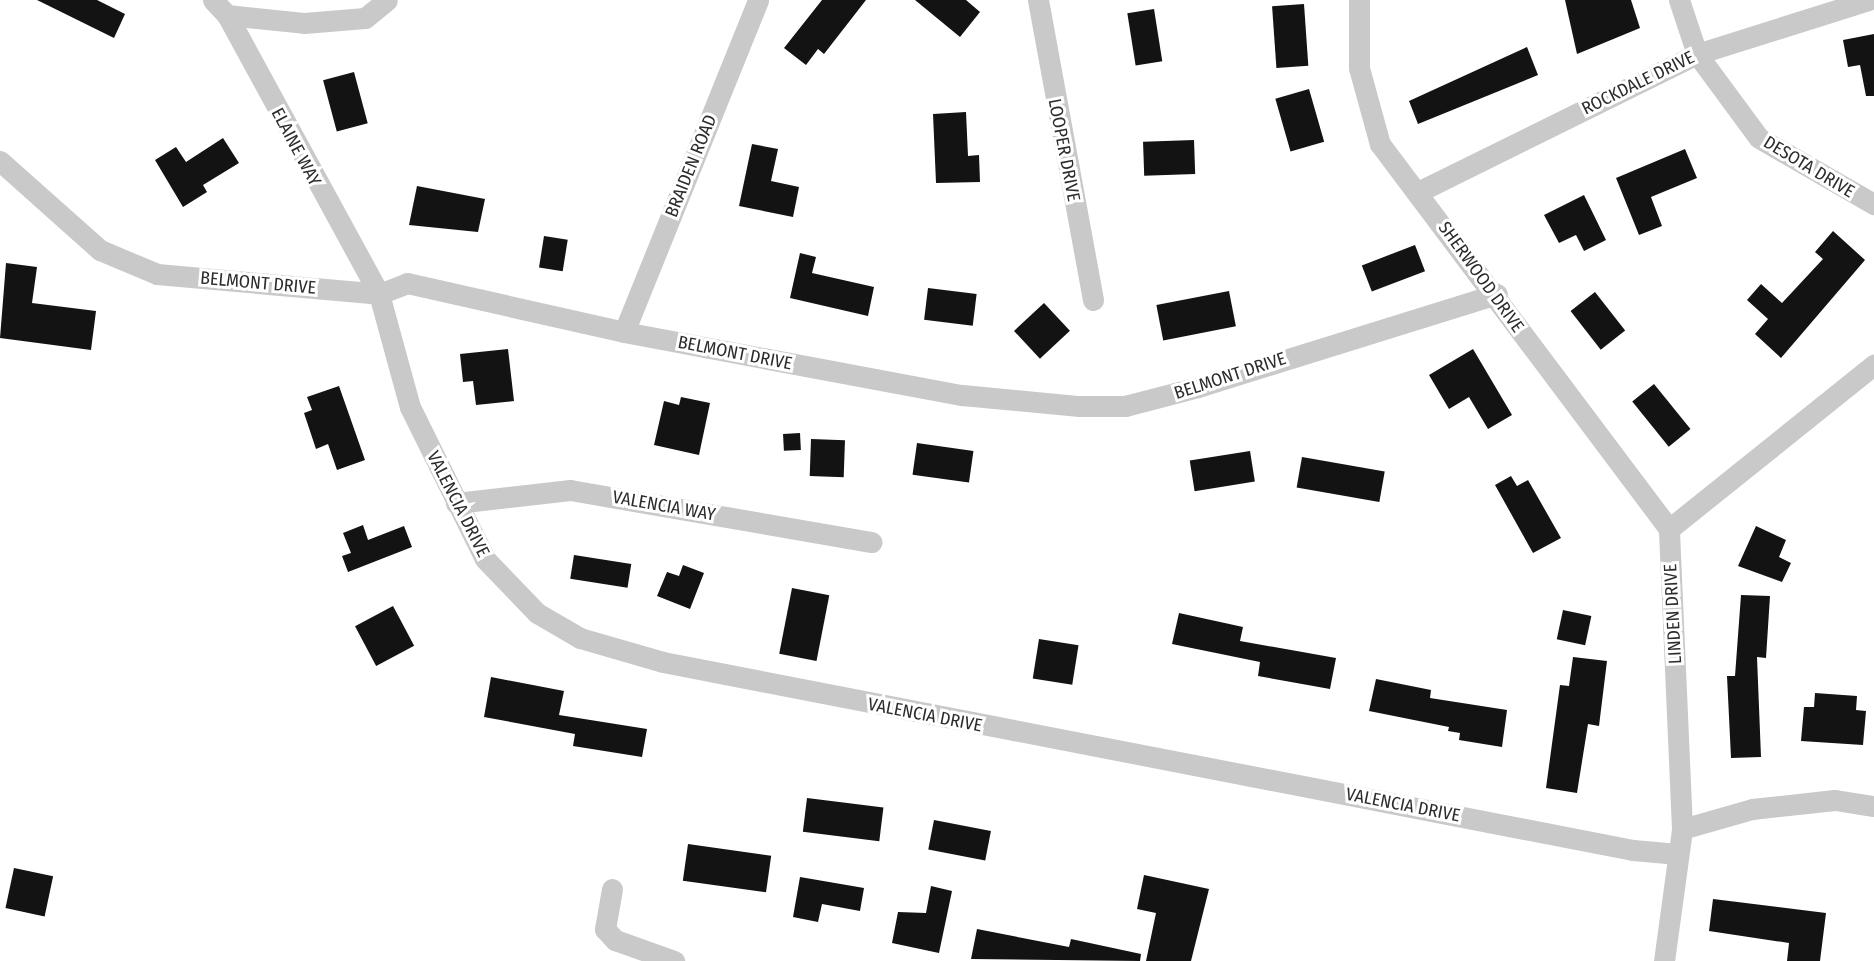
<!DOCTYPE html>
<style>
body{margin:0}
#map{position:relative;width:1874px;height:961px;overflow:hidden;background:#fff;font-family:"Fira Sans Condensed",sans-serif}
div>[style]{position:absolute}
.building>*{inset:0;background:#131313;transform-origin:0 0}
.minor>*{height:21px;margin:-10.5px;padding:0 10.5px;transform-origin:10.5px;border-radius:10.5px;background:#c9c9c9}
span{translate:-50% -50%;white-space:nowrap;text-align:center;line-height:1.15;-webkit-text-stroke:6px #fff;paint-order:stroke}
.street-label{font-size:18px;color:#2c2c2c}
</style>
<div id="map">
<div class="building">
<div style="clip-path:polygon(37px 0,97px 0,125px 14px,114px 38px)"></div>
<div style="clip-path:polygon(822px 0,866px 0,824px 54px,818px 49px,806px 65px,784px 48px)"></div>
<div style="clip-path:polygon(915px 0,966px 0,980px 12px,960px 37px)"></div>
<div style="clip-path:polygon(1565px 0,1631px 0,1640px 28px,1577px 54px)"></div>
<div style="left:1304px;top:4px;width:62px;height:32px;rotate:86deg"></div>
<div style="left:1154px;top:9px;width:53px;height:27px;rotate:81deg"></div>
<div style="clip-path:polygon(1874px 34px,1874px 96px,1866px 96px,1860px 65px,1848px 67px,1843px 40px)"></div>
<div style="clip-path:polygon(1527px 47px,1538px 75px,1418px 124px,1409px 101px)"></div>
<div style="left:354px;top:72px;width:53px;height:32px;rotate:75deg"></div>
<div style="left:1309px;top:89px;width:55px;height:35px;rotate:74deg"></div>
<div style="clip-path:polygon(966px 112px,968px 156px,979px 155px,980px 182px,936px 183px,933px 114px)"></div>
<div style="clip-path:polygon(223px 138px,239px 163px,203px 185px,207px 192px,183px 207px,155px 160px,176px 147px,186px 162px)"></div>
<div style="left:1194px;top:140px;width:34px;height:51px;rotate:88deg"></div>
<div style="clip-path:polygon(752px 144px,778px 149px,771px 181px,799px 187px,793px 217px,739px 206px)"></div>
<div style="clip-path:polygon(1685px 149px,1697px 178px,1651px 197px,1662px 226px,1639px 235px,1616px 178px)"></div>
<div style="clip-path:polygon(417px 186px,485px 199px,478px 232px,409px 225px)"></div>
<div style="clip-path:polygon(1584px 195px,1606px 240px,1584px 251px,1576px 235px,1559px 243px,1544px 215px)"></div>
<div style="clip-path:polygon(1833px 231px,1865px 260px,1781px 358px,1755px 334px,1768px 319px,1747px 300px,1761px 284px,1782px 303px,1823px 259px,1815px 252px)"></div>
<div style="left:544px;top:236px;width:24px;height:32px;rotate:9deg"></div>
<div style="left:1415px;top:245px;width:28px;height:57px;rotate:69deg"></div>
<div style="clip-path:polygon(800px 253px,816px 257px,812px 273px,874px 287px,868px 316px,790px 298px)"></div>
<div style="clip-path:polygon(6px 263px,37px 267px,32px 303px,96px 311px,91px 350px,0 338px)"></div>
<div style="left:928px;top:288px;width:49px;height:32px;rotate:7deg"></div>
<div style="left:1229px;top:291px;width:36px;height:74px;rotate:79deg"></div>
<div style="left:1595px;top:292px;width:49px;height:31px;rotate:52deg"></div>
<div style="left:1044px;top:303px;width:38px;height:41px;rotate:47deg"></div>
<div style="clip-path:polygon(508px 349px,514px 401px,476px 405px,473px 381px,463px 382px,460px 354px)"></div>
<div style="clip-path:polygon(1473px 349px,1512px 415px,1488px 429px,1469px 397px,1449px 409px,1429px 375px)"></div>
<div style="left:1654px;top:384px;width:58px;height:28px;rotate:51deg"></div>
<div style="clip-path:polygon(339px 386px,365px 460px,337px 470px,328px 444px,316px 449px,304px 413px,312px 410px,307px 397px)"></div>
<div style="clip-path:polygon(681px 397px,710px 403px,699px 455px,654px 445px,664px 401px,679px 405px)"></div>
<div style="left:800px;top:433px;width:17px;height:17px;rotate:87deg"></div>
<div style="left:811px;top:439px;width:34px;height:37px;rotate:2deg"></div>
<div style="left:917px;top:443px;width:57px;height:32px;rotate:8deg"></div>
<div style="left:1250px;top:451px;width:31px;height:61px;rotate:81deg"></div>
<div style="left:1302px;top:457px;width:84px;height:31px;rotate:10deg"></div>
<div style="clip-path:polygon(1511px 476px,1517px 486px,1528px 480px,1561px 538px,1533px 553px,1495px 485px)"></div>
<div style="clip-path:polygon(363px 525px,368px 540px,404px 526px,412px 547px,348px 572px,342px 556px,351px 553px,343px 533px)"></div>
<div style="clip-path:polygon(1756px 526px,1786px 540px,1779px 557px,1791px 563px,1782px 582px,1738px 566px)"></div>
<div style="left:574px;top:555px;width:58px;height:24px;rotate:9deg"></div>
<div style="clip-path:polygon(683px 565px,704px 573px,690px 609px,657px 596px,667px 572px,679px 576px)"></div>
<div style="left:792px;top:588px;width:38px;height:67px;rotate:11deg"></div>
<div style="clip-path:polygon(1741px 595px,1770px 596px,1766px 658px,1757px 657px,1761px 757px,1731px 758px,1727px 676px,1735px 676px)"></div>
<div style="left:393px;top:606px;width:45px;height:43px;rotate:62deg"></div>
<div style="left:1563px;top:610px;width:29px;height:30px;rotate:12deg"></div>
<div style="clip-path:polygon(1179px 613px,1243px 627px,1240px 641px,1336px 658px,1330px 689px,1258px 676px,1260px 662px,1172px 644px)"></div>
<div style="left:1039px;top:639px;width:40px;height:40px;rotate:9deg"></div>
<div style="clip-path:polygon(1573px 657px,1607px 661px,1599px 726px,1588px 724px,1577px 793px,1546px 788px,1560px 685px,1569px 686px)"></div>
<div style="clip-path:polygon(491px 677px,564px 691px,559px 715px,647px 729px,642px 757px,573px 746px,575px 734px,484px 717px)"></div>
<div style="clip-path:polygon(1376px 679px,1431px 690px,1430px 698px,1507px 710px,1502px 747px,1459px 740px,1460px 733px,1448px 731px,1449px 727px,1369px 711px)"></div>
<div style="clip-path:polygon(1815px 693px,1857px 696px,1856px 710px,1866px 711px,1863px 745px,1801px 741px,1804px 707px,1814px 707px)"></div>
<div style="left:807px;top:798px;width:77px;height:34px;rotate:7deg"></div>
<div style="left:934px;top:820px;width:58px;height:30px;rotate:11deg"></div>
<div style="left:688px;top:844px;width:84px;height:37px;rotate:8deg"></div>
<div style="left:14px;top:868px;width:40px;height:41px;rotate:12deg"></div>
<div style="clip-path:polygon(1144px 875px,1209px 889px,1191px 961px,1146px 961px,1156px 913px,1137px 909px)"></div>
<div style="clip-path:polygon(800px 877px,864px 888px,860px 911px,822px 904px,818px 922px,793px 917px)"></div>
<div style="clip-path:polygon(931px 886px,952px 891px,939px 953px,892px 943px,898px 912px,926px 913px)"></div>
<div style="clip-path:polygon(1713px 899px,1826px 913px,1820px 961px,1787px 961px,1789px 943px,1709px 931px)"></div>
<div style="clip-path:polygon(977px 929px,1069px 947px,1071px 939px,1141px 954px,1140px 961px,971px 959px)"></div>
</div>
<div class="minor">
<div style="left:213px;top:0;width:21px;rotate:47deg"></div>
<div style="left:227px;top:15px;width:318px;rotate:61.4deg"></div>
<div style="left:379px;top:294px;width:117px;rotate:74.7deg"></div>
<div style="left:410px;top:407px;width:169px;rotate:63.7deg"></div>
<div style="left:485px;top:559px;width:75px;rotate:46.1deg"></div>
<div style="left:537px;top:613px;width:50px;rotate:30.2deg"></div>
<div style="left:580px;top:638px;width:86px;rotate:16.1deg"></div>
<div style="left:663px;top:662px;width:988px;rotate:10.97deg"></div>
<div style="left:1633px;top:850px;width:45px;rotate:5.1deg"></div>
<div style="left:1038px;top:0;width:305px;rotate:79.6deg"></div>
<div style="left:1359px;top:0;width:68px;rotate:90deg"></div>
<div style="left:1359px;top:68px;width:79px;rotate:74.6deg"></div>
<div style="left:1380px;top:144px;width:481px;rotate:53.1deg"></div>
<div style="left:1679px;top:0;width:57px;rotate:71.6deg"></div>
<div style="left:1697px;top:54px;width:104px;rotate:53.6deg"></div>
<div style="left:1759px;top:138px;width:133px;rotate:29.9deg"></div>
<div style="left:227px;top:15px;width:77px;rotate:5.9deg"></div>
<div style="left:304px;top:23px;width:61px;rotate:-4.7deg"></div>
<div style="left:365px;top:18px;width:28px;rotate:-39deg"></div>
<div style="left:0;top:161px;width:134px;rotate:41.7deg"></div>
<div style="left:100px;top:250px;width:62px;rotate:22.8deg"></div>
<div style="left:157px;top:274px;width:223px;rotate:5.1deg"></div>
<div style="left:379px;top:294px;width:30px;rotate:-21deg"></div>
<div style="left:407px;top:283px;width:222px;rotate:12.7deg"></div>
<div style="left:624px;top:332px;width:344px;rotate:10.6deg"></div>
<div style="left:962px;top:395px;width:118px;rotate:5.4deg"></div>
<div style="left:1079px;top:406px;width:46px"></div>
<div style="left:1125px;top:406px;width:75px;rotate:-14.6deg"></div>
<div style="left:1198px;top:387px;width:313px;rotate:-17.3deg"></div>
<div style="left:1418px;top:192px;width:311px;rotate:-26.3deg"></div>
<div style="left:1697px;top:54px;width:179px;rotate:-17.5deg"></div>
<div style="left:624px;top:332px;width:358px;rotate:-68deg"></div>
<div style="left:456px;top:503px;width:115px;rotate:-6.5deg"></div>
<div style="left:570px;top:490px;width:306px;rotate:9.8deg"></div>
<div style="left:1682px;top:829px;width:73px;rotate:-15.9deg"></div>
<div style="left:1752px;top:809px;width:83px;rotate:-6.2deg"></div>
<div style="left:1835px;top:800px;width:39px;rotate:9deg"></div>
<div style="left:612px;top:889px;width:41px;rotate:99.9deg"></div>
<div style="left:605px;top:929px;width:15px;rotate:48deg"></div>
<div style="left:615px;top:940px;width:63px;rotate:19.6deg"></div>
<div style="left:1664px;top:961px;width:133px;rotate:-82.2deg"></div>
<div style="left:1682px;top:829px;width:300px;rotate:-92.5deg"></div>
<div style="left:1669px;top:529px;width:263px;rotate:-38.7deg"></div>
</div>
<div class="street-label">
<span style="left:1638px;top:83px;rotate:-26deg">ROCKDALE DRIVE</span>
<span style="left:296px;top:147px;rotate:62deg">ELAINE WAY</span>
<span style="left:1064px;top:150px;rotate:79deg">LOOPER DRIVE</span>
<span style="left:691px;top:166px;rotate:-68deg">BRAIDEN ROAD</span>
<span style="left:1809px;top:167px;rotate:31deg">DESOTA DRIVE</span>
<span style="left:1481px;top:277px;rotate:54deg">SHERWOOD DRIVE</span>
<span style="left:258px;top:283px;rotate:5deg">BELMONT DRIVE</span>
<span style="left:735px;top:353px;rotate:11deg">BELMONT DRIVE</span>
<span style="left:1230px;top:376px;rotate:-18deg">BELMONT DRIVE</span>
<span style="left:458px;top:504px;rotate:63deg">VALENCIA DRIVE</span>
<span style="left:664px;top:506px;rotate:10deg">VALENCIA WAY</span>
<span style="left:1673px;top:614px;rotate:-93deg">LINDEN DRIVE</span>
<span style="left:925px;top:715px;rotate:11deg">VALENCIA DRIVE</span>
<span style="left:1403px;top:805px;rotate:11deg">VALENCIA DRIVE</span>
</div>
</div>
